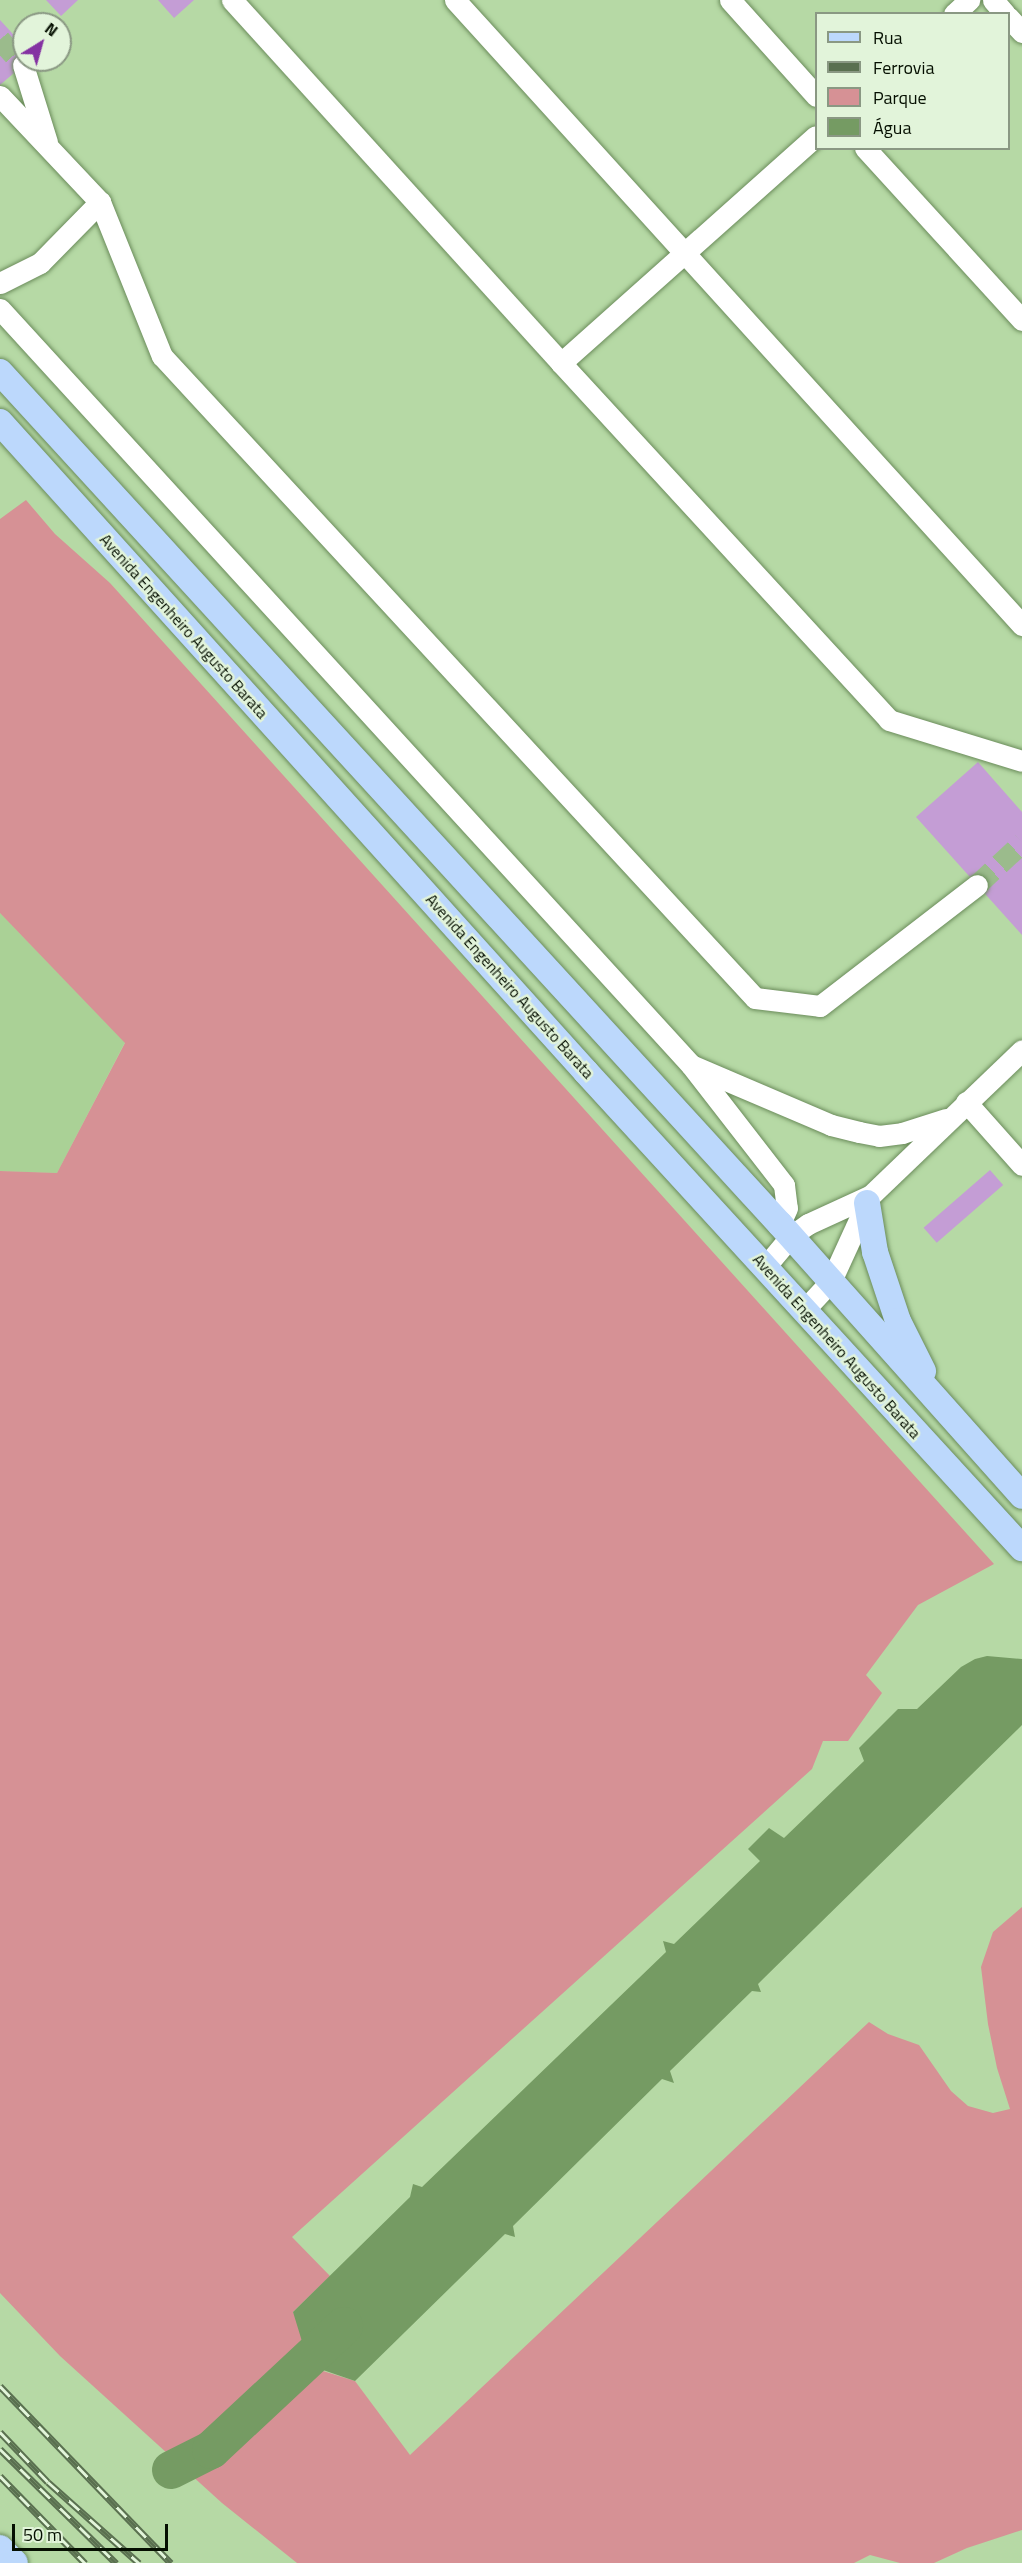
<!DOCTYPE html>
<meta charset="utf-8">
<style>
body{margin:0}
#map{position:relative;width:1022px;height:2563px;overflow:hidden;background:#b6d9a5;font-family:"Titillium Web",sans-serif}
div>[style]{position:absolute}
.built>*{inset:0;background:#aad196}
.green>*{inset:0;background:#d69195}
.water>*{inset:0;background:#759b63}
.river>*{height:38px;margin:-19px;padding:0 19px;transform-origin:19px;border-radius:19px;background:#759b63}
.building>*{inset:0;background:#c49dd5;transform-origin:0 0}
.minor-tunnel>*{height:21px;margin-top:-10.5px;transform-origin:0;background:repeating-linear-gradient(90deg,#9bbb8c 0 21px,transparent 0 31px)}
.roads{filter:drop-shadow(0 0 2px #6b8c5b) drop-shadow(0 0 2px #6b8c5b)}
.minor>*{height:21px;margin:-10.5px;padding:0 10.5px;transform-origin:10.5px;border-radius:10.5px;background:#fff}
.major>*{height:26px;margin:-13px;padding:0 13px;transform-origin:13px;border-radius:13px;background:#bcd8fc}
.rail>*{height:7px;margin-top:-3.5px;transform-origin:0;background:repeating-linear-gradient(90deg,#e2f4da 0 14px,#5a7050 0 28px);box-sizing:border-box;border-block:2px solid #5a7050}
span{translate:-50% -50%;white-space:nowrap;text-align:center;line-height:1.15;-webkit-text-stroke:5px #e2f4da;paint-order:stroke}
.street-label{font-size:16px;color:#050f01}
.legend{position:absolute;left:815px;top:12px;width:195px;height:138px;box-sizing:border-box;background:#e2f4da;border:2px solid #8a9883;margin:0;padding:8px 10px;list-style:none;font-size:18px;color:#050f01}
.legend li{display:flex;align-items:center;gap:12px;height:30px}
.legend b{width:30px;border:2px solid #8a9883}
.north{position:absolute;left:12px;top:12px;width:60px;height:60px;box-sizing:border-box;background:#e2f4da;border:2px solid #8a9883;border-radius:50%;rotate:37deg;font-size:16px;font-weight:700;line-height:24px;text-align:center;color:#050f01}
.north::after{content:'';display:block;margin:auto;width:21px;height:27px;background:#8432a2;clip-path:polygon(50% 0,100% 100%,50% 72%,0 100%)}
.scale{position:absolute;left:12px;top:2524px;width:156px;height:27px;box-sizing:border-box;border:3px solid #050f01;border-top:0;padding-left:8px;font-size:18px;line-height:21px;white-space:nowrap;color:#050f01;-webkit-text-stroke:4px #e2f4da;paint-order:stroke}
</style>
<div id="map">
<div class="built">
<div style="clip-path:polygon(0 913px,125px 1042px,57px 1173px,0 1171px)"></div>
</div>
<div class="green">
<div style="clip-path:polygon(26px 500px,55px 534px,110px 583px,994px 1564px,918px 1605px,866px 1675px,882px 1693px,848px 1741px,823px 1741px,812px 1769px,292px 2237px,330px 2276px,293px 2312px,323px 2371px,355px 2381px,410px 2455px,869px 2022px,888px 2034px,919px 2045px,951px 2091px,968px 2106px,993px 2113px,1010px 2109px,997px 2068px,988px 2024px,981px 1967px,993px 1932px,1022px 1907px,1022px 2530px,967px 2548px,934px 2563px,900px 2563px,870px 2555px,854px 2563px,297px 2563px,222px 2503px,60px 2356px,0 2293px,0 1171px,57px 1173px,125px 1043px,0 913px,0 519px)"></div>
</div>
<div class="water">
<div style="clip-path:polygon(987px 1656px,1022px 1659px,1022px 1725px,758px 1984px,761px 1992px,752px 1991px,670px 2071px,674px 2083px,662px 2079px,513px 2226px,515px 2237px,505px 2234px,355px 2381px,323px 2370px,308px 2361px,293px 2312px,410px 2197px,413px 2184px,422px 2187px,666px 1952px,663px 1941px,674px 1944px,760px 1861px,748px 1849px,769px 1828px,784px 1838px,864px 1761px,859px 1748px,898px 1709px,917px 1709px,961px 1667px,975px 1659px)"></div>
</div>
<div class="river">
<div style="left:171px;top:2470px;width:45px;rotate:-26.6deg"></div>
<div style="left:211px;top:2450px;width:182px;rotate:-43deg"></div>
</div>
<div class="building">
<div style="clip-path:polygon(46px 0,78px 0,61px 16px)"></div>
<div style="clip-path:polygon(158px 0,194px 0,174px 18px)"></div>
<div style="clip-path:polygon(0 20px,24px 46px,24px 60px,29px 60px,0 85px)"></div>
<div style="clip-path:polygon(978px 762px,1022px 812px,1022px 935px,916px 817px)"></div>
<div style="left:990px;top:1170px;width:20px;height:88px;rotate:49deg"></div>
</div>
<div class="minor-tunnel">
<div style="left:0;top:39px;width:35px;rotate:49deg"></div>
<div style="left:977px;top:885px;width:62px;rotate:-43deg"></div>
</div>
<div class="roads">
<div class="minor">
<div style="left:232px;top:0;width:490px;rotate:47.8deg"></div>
<div style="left:561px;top:363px;width:341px;rotate:-41.7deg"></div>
<div style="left:455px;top:0;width:844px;rotate:47.79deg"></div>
<div style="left:730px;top:0;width:129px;rotate:48.1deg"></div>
<div style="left:993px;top:0;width:18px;rotate:49deg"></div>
<div style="left:954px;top:14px;width:21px;rotate:-43deg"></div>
<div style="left:1008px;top:17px;width:21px;rotate:47deg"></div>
<div style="left:23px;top:65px;width:81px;rotate:72.7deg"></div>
<div style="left:0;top:96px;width:146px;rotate:46.7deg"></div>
<div style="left:100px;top:202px;width:166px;rotate:68.1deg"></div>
<div style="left:162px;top:356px;width:874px;rotate:47.27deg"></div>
<div style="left:755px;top:998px;width:65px;rotate:7deg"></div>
<div style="left:820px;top:1006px;width:198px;rotate:-37.6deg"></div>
<div style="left:865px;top:148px;width:233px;rotate:47.6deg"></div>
<div style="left:0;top:283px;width:45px;rotate:-26.6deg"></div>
<div style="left:40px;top:263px;width:86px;rotate:-45.5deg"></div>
<div style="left:0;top:309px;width:1024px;rotate:47.57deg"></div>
<div style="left:691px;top:1065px;width:152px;rotate:52.2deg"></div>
<div style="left:784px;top:1185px;width:23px;rotate:83deg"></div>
<div style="left:787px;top:1208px;width:17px;rotate:114deg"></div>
<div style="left:561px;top:363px;width:485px;rotate:47.4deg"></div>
<div style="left:889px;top:720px;width:139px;rotate:17.1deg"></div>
<div style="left:693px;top:1066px;width:150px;rotate:23.1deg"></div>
<div style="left:831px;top:1125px;width:29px;rotate:14deg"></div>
<div style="left:859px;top:1132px;width:20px;rotate:11deg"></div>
<div style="left:879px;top:1136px;width:23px;rotate:-7deg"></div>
<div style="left:902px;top:1133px;width:46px;rotate:-17.7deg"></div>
<div style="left:966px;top:1102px;width:84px;rotate:48.4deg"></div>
<div style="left:765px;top:1267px;width:40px;rotate:-50deg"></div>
<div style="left:791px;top:1236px;width:21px;rotate:-35deg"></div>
<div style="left:808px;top:1224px;width:69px;rotate:-24.7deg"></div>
<div style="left:871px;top:1195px;width:209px;rotate:-43.8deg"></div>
<div style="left:804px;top:1310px;width:40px;rotate:-47deg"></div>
<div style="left:831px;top:1281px;width:91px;rotate:-65.4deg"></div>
</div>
<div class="major">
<div style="left:0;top:372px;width:1155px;rotate:47.53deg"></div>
<div style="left:780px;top:1224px;width:364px;rotate:48.3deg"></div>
<div style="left:0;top:422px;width:875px;rotate:47.96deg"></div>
<div style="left:586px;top:1072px;width:646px;rotate:47.51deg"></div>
<div style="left:867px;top:1203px;width:50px;rotate:80.7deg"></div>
<div style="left:875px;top:1252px;width:73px;rotate:71.6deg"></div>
<div style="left:898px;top:1321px;width:56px;rotate:63.4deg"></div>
<div style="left:0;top:2548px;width:21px;rotate:45deg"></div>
</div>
</div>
<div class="rail">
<div style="left:0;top:2386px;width:246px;rotate:46deg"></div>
<div style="left:0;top:2432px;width:69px;rotate:46.2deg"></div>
<div style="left:48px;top:2482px;width:122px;rotate:41.7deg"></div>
<div style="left:0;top:2449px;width:163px;rotate:44.5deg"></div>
<div style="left:0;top:2476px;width:122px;rotate:45.7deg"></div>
</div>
<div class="street-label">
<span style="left:184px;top:626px;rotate:48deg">Avenida Engenheiro Augusto Barata</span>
<span style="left:510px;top:986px;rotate:48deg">Avenida Engenheiro Augusto Barata</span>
<span style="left:837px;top:1346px;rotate:48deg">Avenida Engenheiro Augusto Barata</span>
</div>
<ul class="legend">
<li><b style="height:8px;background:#bcd8fc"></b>Rua</li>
<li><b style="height:8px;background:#5a7050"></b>Ferrovia</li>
<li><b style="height:16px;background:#d69195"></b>Parque</li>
<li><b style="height:16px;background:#759b63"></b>Água</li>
</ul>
<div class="north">N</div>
<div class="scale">50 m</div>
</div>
